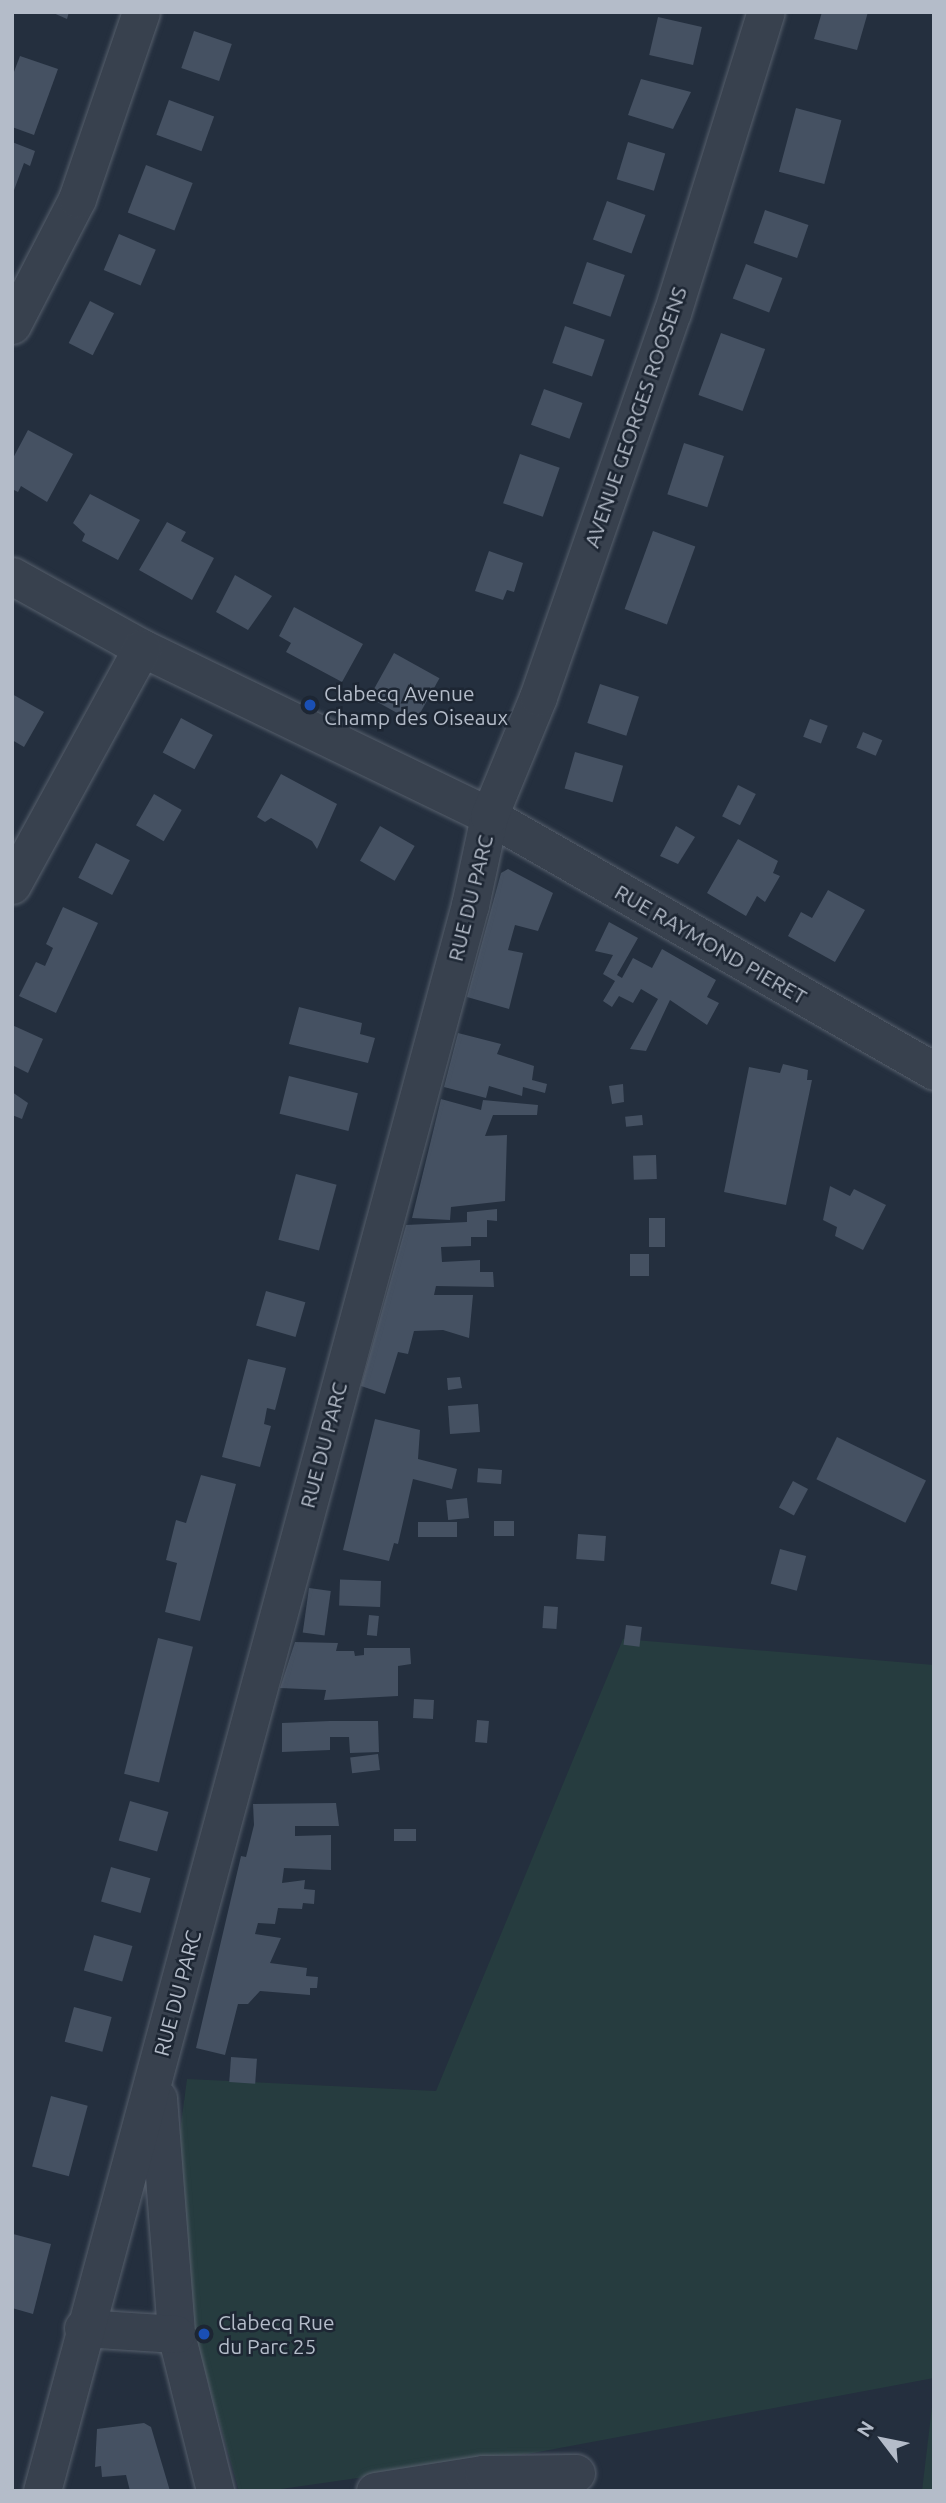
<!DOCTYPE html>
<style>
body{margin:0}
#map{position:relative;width:946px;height:2503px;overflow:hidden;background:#242f3e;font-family:Ubuntu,sans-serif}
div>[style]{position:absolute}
.green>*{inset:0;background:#263c3f}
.building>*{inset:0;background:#455162;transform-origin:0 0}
.roads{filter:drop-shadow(0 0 2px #565f6c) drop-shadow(0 0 2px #565f6c)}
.street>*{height:37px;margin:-18.5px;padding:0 18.5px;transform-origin:18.5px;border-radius:18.5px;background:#38414e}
.dots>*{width:19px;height:19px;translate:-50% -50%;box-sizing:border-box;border:4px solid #1d2633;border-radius:50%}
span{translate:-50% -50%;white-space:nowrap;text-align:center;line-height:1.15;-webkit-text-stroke:5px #1d2633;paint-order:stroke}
.street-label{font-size:21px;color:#b4bcc9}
.poi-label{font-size:21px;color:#b4bcc9}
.left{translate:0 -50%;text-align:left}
.frame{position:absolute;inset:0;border:14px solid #b4bcc9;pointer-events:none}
.north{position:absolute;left:848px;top:2405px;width:70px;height:70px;-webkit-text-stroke:5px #1d2633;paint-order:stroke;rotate:302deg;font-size:19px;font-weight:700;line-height:28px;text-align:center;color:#b4bcc9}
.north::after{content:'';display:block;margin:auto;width:24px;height:32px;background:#b4bcc9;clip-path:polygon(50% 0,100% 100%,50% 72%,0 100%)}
</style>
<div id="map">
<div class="green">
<div style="clip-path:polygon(623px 1639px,934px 1665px,934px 2378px,533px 2453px,267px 2491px,239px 2491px,192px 2326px,175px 2169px,187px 2079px,436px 2091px)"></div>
<div style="clip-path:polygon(934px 2390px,934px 2491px,922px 2491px)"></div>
</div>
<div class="building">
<div style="clip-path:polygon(51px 12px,69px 12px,67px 19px)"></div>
<div style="clip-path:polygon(822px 12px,868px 12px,857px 50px,814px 39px)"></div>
<div style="left:658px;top:17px;width:45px;height:39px;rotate:13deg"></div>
<div style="left:194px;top:31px;width:40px;height:39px;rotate:19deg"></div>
<div style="clip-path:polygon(20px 56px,58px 69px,34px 135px,12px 127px,12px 77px)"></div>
<div style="clip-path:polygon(641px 79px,691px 92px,673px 129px,628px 115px)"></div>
<div style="left:169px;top:100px;width:48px;height:37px;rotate:20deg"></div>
<div style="left:796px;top:108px;width:47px;height:66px;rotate:15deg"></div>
<div style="clip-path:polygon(12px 142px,35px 151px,30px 166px,24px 163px,13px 193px)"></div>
<div style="left:628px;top:142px;width:39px;height:39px;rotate:17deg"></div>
<div style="left:146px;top:165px;width:50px;height:51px;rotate:21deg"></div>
<div style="left:607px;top:201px;width:41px;height:41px;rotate:20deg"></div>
<div style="left:765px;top:210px;width:46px;height:35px;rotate:19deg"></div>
<div style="left:119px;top:234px;width:40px;height:39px;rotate:23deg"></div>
<div style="left:587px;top:262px;width:40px;height:44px;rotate:19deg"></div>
<div style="left:746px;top:264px;width:39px;height:37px;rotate:21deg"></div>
<div style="left:90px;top:301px;width:27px;height:47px;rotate:27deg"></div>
<div style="left:565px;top:326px;width:42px;height:39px;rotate:19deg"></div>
<div style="left:721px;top:333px;width:47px;height:66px;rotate:20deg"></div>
<div style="left:544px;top:389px;width:41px;height:38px;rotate:20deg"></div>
<div style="clip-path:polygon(28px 430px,73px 454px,47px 502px,21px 486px,18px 492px,12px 489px,12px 460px)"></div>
<div style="left:684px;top:443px;width:42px;height:54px;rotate:18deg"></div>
<div style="left:520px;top:454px;width:42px;height:52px;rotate:19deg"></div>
<div style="clip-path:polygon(90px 494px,140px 520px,118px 560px,82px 541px,85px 534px,73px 523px)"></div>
<div style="clip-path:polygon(167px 522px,186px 532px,181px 541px,214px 558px,192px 600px,139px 570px)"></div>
<div style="left:653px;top:531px;width:45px;height:83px;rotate:20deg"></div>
<div style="clip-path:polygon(489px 551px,523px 563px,514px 592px,507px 590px,503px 600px,475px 591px)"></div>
<div style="clip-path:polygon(235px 575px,272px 596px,248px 630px,216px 612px)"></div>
<div style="clip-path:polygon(294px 607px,363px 644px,342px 682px,286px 652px,291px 643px,279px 636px)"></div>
<div style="left:394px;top:653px;width:52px;height:51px;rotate:29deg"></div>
<div style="left:600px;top:684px;width:41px;height:41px;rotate:18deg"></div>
<div style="clip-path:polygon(12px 694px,44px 712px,24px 747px,12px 740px)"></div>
<div style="left:181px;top:718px;width:36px;height:39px;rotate:28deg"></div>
<div style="left:810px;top:719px;width:19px;height:19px;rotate:21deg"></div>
<div style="left:863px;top:732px;width:21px;height:17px;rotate:23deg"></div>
<div style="left:575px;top:752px;width:50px;height:38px;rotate:16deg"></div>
<div style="clip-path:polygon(281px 774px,337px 804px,317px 849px,312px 841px,271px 818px,265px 822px,257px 817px)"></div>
<div style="left:738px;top:785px;width:20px;height:35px;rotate:27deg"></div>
<div style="left:154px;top:794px;width:32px;height:36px;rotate:30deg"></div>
<div style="left:380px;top:826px;width:40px;height:40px;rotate:30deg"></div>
<div style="clip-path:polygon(676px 826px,695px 837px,678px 864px,660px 856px)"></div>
<div style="clip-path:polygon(738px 839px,778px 861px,773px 873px,780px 876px,765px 902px,757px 896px,746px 916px,707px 893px)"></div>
<div style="left:96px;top:843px;width:38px;height:39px;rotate:27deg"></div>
<div style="clip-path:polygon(508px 869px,553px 893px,538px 931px,515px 925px,508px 950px,523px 953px,509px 1009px,467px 997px,501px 873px)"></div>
<div style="clip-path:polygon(828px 890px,865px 910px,835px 962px,788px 936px,801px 912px,812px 918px)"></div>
<div style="clip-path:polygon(63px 907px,98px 923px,56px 1013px,19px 996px,36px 962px,45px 966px,53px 948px,46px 944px)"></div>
<div style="clip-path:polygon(609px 922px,638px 938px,617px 975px,622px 978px,633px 958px,652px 968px,662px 949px,716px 980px,707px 997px,719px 1003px,707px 1025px,670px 1000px,646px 1051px,630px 1049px,658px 999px,641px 989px,633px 1003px,619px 996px,612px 1007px,603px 1001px,615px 981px,603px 974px,613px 955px,595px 951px)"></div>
<div style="clip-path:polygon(299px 1007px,362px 1023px,360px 1034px,375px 1038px,368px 1063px,289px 1044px)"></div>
<div style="clip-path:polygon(12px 1025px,43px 1039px,28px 1073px,12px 1065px)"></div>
<div style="clip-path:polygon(458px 1033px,501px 1044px,497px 1054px,534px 1066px,532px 1080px,547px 1084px,545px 1093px,523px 1087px,522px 1096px,489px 1086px,486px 1098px,444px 1087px)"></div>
<div style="clip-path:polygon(783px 1064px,808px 1070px,807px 1080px,812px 1080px,786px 1205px,724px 1192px,749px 1067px,780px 1073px)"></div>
<div style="left:289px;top:1076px;width:71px;height:39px;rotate:14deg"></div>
<div style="clip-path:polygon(623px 1084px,624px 1102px,612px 1104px,609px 1086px)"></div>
<div style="clip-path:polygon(12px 1092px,28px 1103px,22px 1119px,12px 1115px)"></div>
<div style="clip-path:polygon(441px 1099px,481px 1110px,483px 1100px,538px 1105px,537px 1115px,493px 1115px,485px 1136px,507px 1135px,505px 1201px,451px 1207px,450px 1220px,412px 1218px)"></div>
<div style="left:642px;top:1115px;width:10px;height:17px;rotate:84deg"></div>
<div style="left:656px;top:1155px;width:24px;height:23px;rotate:88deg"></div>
<div style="left:296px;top:1174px;width:42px;height:68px;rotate:15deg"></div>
<div style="clip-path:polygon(830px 1186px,850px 1196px,854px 1189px,886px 1205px,863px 1250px,835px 1236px,837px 1227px,823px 1220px)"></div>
<div style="clip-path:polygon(497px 1209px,497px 1221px,487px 1220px,487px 1237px,471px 1237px,471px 1246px,441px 1247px,442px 1262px,480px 1260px,480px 1272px,493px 1272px,494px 1287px,436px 1286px,434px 1295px,473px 1295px,469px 1338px,443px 1330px,414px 1331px,408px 1354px,398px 1352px,385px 1394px,361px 1386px,406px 1225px,467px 1222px,467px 1212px)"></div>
<div style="left:649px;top:1218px;width:16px;height:29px"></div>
<div style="left:630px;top:1254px;width:19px;height:22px"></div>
<div style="left:266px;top:1291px;width:41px;height:36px;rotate:16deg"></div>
<div style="clip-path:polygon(248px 1359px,286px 1368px,275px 1410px,267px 1408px,264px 1424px,271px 1426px,260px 1467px,222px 1457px)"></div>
<div style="clip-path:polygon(460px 1377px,462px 1388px,448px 1390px,447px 1378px)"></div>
<div style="left:478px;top:1404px;width:28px;height:30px;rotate:86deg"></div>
<div style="clip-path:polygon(375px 1419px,420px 1430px,418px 1459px,457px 1469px,452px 1489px,413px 1479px,398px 1544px,394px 1543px,389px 1561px,343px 1550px)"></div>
<div style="left:837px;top:1437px;width:99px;height:47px;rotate:26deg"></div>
<div style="left:502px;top:1470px;width:14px;height:24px;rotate:94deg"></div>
<div style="clip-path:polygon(201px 1475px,236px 1484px,200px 1621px,165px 1612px,177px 1563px,166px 1560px,176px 1520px,186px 1523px)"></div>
<div style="left:793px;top:1481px;width:17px;height:30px;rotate:28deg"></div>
<div style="left:467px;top:1498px;width:20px;height:21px;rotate:84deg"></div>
<div style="left:494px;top:1521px;width:20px;height:15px"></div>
<div style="left:457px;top:1522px;width:15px;height:39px;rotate:90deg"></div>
<div style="left:578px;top:1534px;width:28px;height:25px;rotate:4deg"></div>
<div style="left:780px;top:1549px;width:27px;height:36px;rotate:15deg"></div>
<div style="left:381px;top:1581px;width:26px;height:41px;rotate:92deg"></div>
<div style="left:309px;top:1588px;width:22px;height:45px;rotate:8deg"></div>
<div style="left:544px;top:1606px;width:14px;height:22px;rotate:4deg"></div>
<div style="left:369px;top:1615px;width:10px;height:20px;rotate:6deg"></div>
<div style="left:626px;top:1625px;width:16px;height:20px;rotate:7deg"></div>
<div style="left:158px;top:1638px;width:36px;height:140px;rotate:14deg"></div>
<div style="clip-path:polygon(295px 1642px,338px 1643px,336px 1651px,354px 1651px,355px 1656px,364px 1655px,364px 1648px,410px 1648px,411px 1664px,398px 1666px,398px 1696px,324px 1700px,326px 1690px,280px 1688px)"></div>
<div style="left:414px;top:1699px;width:20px;height:19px;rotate:3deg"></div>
<div style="left:477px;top:1720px;width:12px;height:22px;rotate:5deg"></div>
<div style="clip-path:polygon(330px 1721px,378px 1721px,379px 1752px,350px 1753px,349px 1737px,330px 1737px,330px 1750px,282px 1752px,282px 1723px)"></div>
<div style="left:378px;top:1754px;width:16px;height:28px;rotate:83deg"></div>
<div style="left:130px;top:1801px;width:40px;height:41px;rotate:16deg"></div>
<div style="clip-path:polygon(336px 1803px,339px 1826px,295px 1826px,295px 1836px,331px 1835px,331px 1870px,284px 1868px,282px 1883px,305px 1880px,304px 1889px,315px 1890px,314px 1904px,303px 1903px,302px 1909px,278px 1908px,275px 1924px,258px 1923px,255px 1934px,281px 1938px,270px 1963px,307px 1968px,306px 1976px,318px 1977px,317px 1988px,310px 1988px,310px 1995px,260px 1991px,248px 2004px,238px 2004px,225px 2055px,196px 2048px,241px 1856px,246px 1857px,254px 1825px,253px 1804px)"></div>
<div style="left:416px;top:1829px;width:12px;height:22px;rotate:90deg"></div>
<div style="left:111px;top:1867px;width:41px;height:36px;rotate:16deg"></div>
<div style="left:94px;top:1935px;width:40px;height:37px;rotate:16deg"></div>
<div style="left:74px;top:2007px;width:39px;height:36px;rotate:15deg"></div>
<div style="left:231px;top:2057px;width:26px;height:25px;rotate:4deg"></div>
<div style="left:51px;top:2096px;width:38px;height:73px;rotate:15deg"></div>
<div style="clip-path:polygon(13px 2234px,51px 2244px,33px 2314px,12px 2308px)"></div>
<div style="clip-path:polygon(144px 2423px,151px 2427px,170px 2491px,130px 2491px,126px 2475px,102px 2477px,101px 2466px,95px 2467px,97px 2429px)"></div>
</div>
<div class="roads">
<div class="street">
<div style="left:12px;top:325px;width:142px;rotate:-62.7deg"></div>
<div style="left:77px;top:199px;width:198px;rotate:-71.1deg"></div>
<div style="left:12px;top:576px;width:149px;rotate:29deg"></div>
<div style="left:142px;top:648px;width:386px;rotate:25.8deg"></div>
<div style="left:489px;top:816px;width:513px;rotate:29.81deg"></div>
<div style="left:12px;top:885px;width:270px;rotate:-61.3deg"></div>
<div style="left:158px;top:2098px;width:237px;rotate:85.6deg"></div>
<div style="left:176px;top:2334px;width:162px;rotate:76deg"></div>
<div style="left:83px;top:2328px;width:93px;rotate:3.7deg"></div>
<div style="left:42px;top:2491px;width:1643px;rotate:-74.9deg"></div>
<div style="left:470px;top:905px;width:91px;rotate:-77.9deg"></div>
<div style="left:489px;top:816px;width:129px;rotate:-67.6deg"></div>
<div style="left:538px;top:697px;width:407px;rotate:-70.8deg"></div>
<div style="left:672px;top:313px;width:315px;rotate:-72.7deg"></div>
<div style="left:375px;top:2491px;width:109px;rotate:-8.9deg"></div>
<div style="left:483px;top:2474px;width:93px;rotate:-0.6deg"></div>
</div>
</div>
<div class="dots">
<div style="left:310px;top:705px;background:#1a4fb4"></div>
<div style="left:204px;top:2334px;background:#1a4fb4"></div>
</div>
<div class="street-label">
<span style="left:635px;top:417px;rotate:-71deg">AVENUE GEORGES ROOSENS</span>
<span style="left:470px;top:898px;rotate:-76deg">RUE DU PARC</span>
<span style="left:711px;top:944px;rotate:30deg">RUE RAYMOND PIERET</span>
<span style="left:323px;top:1445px;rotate:-75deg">RUE DU PARC</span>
<span style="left:177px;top:1993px;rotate:-75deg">RUE DU PARC</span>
</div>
<div class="poi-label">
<span class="left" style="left:324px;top:705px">Clabecq Avenue<br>Champ des Oiseaux</span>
<span class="left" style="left:218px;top:2334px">Clabecq Rue<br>du Parc 25</span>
</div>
<div class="frame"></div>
<div class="north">N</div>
</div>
